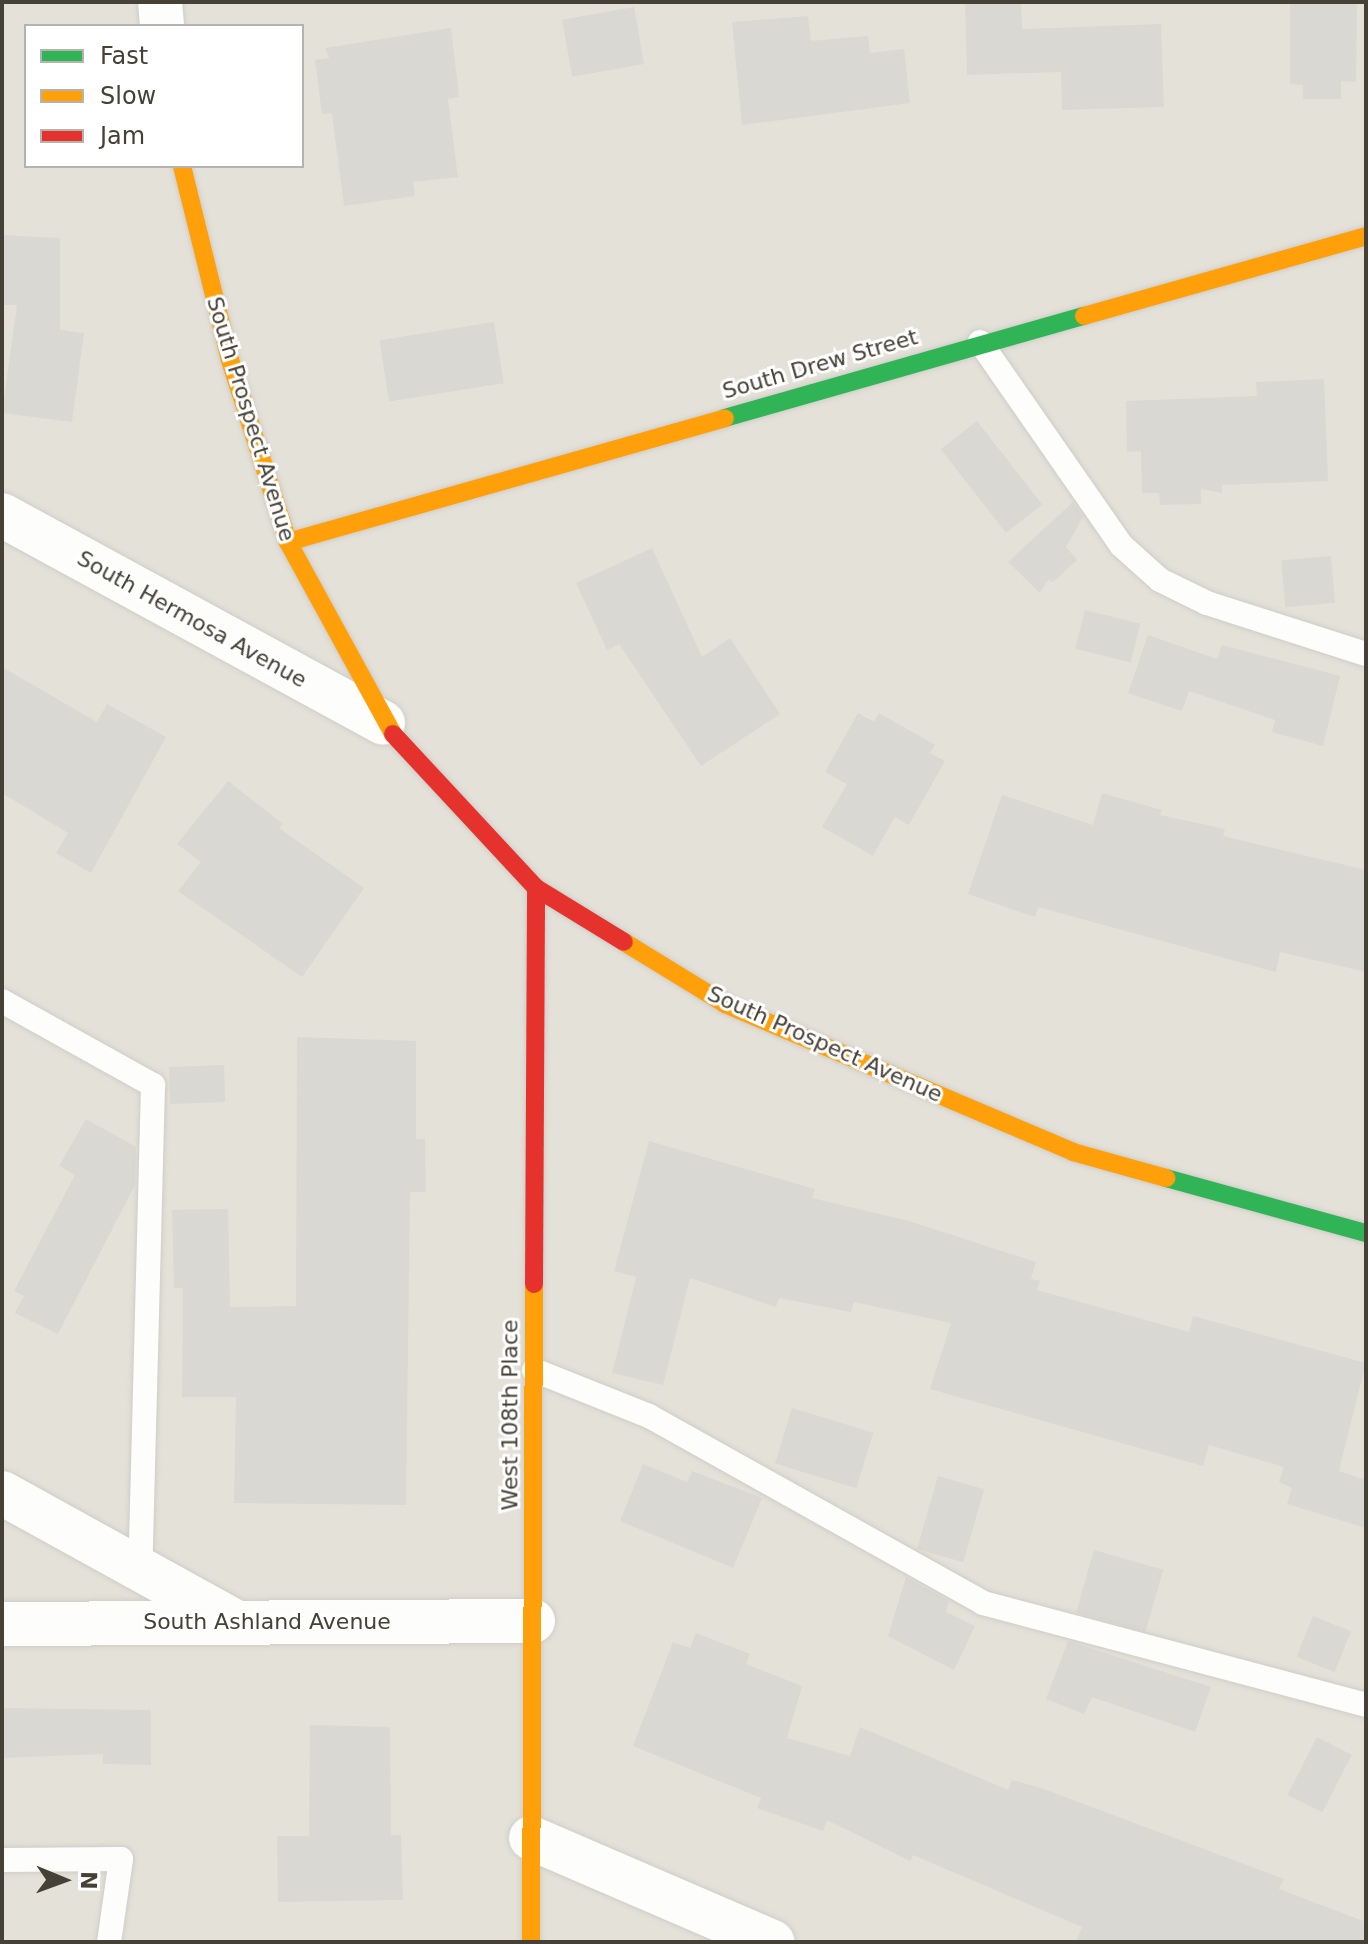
<!DOCTYPE html>
<style>
body{margin:0}
#map{position:relative;width:1368px;height:1944px;overflow:hidden;background:#f0efeb;font-family:"DejaVu Sans",sans-serif}
div>[style]{position:absolute}
.residential>*{inset:0;background:#e4e1d8}
.building>*{inset:0;background:#dad8d3;transform-origin:0 0}
.roads{filter:drop-shadow(0 0 2px #cecdc8) drop-shadow(0 0 2px #cecdc8)}
.lane>*{height:24px;margin:-12px;padding:0 12px;transform-origin:12px;border-radius:12px;background:#fdfdfc}
.street>*{height:44px;margin:-22px;padding:0 22px;transform-origin:22px;border-radius:22px;background:#fdfdfc}
.fast>*{height:18px;margin:-9px;padding:0 9px;transform-origin:9px;border-radius:9px;background:#30b455}
.slow>*{height:18px;margin:-9px;padding:0 9px;transform-origin:9px;border-radius:9px;background:#ff9f0a}
.jam>*{height:18px;margin:-9px;padding:0 9px;transform-origin:9px;border-radius:9px;background:#e5322d}
span{translate:-50% -50%;white-space:nowrap;text-align:center;line-height:1.15;-webkit-text-stroke:6px #fff;paint-order:stroke}
.street-label{font-size:22px;color:#464137}
.frame{position:absolute;inset:0;border:4px solid #464137;pointer-events:none}
.legend{position:absolute;left:24px;top:24px;width:280px;height:144px;box-sizing:border-box;background:#fff;border:2px solid #b5b3af;margin:0;padding:10px 14px;list-style:none;font-size:24px;color:#464137}
.legend li{display:flex;align-items:center;gap:16px;height:40px}
.legend b{width:40px;border:2px solid #b5b3af}
.north{position:absolute;left:24px;top:1840px;width:80px;height:80px;-webkit-text-stroke:6px #fff;paint-order:stroke;rotate:91deg;font-size:22px;font-weight:700;line-height:32px;text-align:center;color:#464137}
.north::after{content:'';display:block;margin:auto;width:28px;height:36px;background:#464137;clip-path:polygon(50% 0,100% 100%,50% 72%,0 100%)}
</style>
<div id="map">
<div class="residential">
<div style="clip-path:polygon(evenodd,2px 2px,1366px 2px,1366px 1942px,2px 1942px,2px 2px,26px 26px,302px 26px,302px 166px,26px 166px,26px 26px)"></div>
</div>
<div class="building">
<div style="clip-path:polygon(965px 2px,1021px 2px,1022px 29px,1161px 24px,1164px 107px,1062px 110px,1061px 72px,967px 75px)"></div>
<div style="clip-path:polygon(1290px 2px,1357px 2px,1356px 82px,1341px 81px,1341px 99px,1303px 99px,1303px 85px,1290px 84px)"></div>
<div style="left:634px;top:7px;width:58px;height:73px;rotate:80deg"></div>
<div style="clip-path:polygon(808px 16px,811px 41px,868px 36px,870px 53px,904px 49px,910px 103px,742px 125px,732px 22px)"></div>
<div style="clip-path:polygon(451px 28px,459px 97px,448px 99px,458px 177px,413px 182px,415px 196px,344px 206px,332px 113px,322px 114px,315px 60px,329px 58px,325px 48px)"></div>
<div style="clip-path:polygon(2px 235px,60px 238px,60px 330px,84px 333px,72px 422px,2px 413px,17px 305px,2px 305px)"></div>
<div style="left:494px;top:322px;width:62px;height:116px;rotate:81deg"></div>
<div style="clip-path:polygon(1324px 379px,1328px 481px,1222px 485px,1222px 493px,1201px 489px,1201px 504px,1160px 505px,1159px 493px,1142px 493px,1141px 451px,1127px 452px,1126px 401px,1257px 396px,1256px 382px)"></div>
<div style="left:977px;top:421px;width:106px;height:46px;rotate:52deg"></div>
<div style="clip-path:polygon(1073px 502px,1083px 517px,1066px 547px,1077px 560px,1053px 582px,1048px 580px,1040px 593px,1008px 562px)"></div>
<div style="clip-path:polygon(652px 548px,702px 657px,730px 638px,780px 714px,701px 766px,619px 644px,607px 650px,576px 583px)"></div>
<div style="left:1331px;top:556px;width:47px;height:50px;rotate:85deg"></div>
<div style="left:1085px;top:610px;width:57px;height:40px;rotate:14deg"></div>
<div style="clip-path:polygon(1148px 635px,1217px 659px,1222px 645px,1340px 676px,1323px 746px,1272px 732px,1275px 720px,1189px 691px,1182px 711px,1128px 693px)"></div>
<div style="clip-path:polygon(2px 667px,97px 722px,107px 704px,166px 737px,91px 873px,56px 853px,68px 833px,2px 793px)"></div>
<div style="clip-path:polygon(858px 713px,874px 722px,879px 713px,935px 745px,930px 753px,945px 761px,909px 825px,895px 817px,873px 856px,822px 827px,847px 784px,825px 772px)"></div>
<div style="clip-path:polygon(228px 781px,283px 824px,279px 828px,364px 888px,302px 977px,178px 891px,201px 862px,177px 844px)"></div>
<div style="clip-path:polygon(1102px 793px,1162px 810px,1160px 815px,1225px 829px,1223px 836px,1366px 870px,1366px 972px,1280px 952px,1276px 972px,1038px 907px,1035px 917px,968px 894px,1002px 795px,1093px 825px)"></div>
<div style="clip-path:polygon(297px 1037px,416px 1041px,416px 1139px,425px 1139px,426px 1192px,410px 1192px,406px 1505px,234px 1503px,236px 1397px,182px 1397px,183px 1288px,174px 1288px,172px 1210px,228px 1209px,230px 1307px,296px 1306px)"></div>
<div style="left:224px;top:1065px;width:37px;height:55px;rotate:88deg"></div>
<div style="clip-path:polygon(86px 1119px,136px 1147px,135px 1185px,58px 1334px,15px 1313px,24px 1296px,14px 1291px,75px 1175px,59px 1166px)"></div>
<div style="clip-path:polygon(649px 1141px,815px 1189px,812px 1198px,909px 1221px,1036px 1262px,1031px 1279px,1040px 1281px,1037px 1290px,1189px 1332px,1193px 1316px,1366px 1363px,1339px 1471px,1366px 1480px,1366px 1528px,1287px 1504px,1292px 1488px,1279px 1482px,1284px 1467px,1209px 1445px,1203px 1466px,930px 1389px,951px 1323px,854px 1302px,851px 1312px,779px 1298px,776px 1307px,690px 1278px,663px 1385px,612px 1373px,636px 1277px,614px 1271px)"></div>
<div style="left:792px;top:1408px;width:85px;height:58px;rotate:17deg"></div>
<div style="clip-path:polygon(643px 1464px,687px 1482px,692px 1471px,762px 1498px,733px 1568px,620px 1521px)"></div>
<div style="left:938px;top:1476px;width:48px;height:76px;rotate:16deg"></div>
<div style="left:1094px;top:1550px;width:72px;height:65px;rotate:16deg"></div>
<div style="clip-path:polygon(906px 1577px,949px 1601px,946px 1612px,975px 1626px,954px 1670px,888px 1636px)"></div>
<div style="left:1313px;top:1616px;width:41px;height:44px;rotate:22deg"></div>
<div style="clip-path:polygon(696px 1633px,750px 1654px,746px 1664px,802px 1686px,787px 1738px,850px 1756px,860px 1727px,1008px 1790px,1012px 1780px,1041px 1788px,1284px 1879px,1279px 1889px,1366px 1922px,1366px 1942px,1076px 1942px,1082px 1927px,913px 1855px,910px 1861px,827px 1820px,823px 1831px,757px 1808px,761px 1798px,633px 1746px,673px 1642px,690px 1648px)"></div>
<div style="clip-path:polygon(1068px 1641px,1211px 1687px,1195px 1732px,1092px 1697px,1084px 1714px,1046px 1699px)"></div>
<div style="clip-path:polygon(2px 1708px,151px 1710px,151px 1765px,103px 1764px,103px 1754px,2px 1758px)"></div>
<div style="clip-path:polygon(310px 1725px,390px 1727px,391px 1835px,401px 1835px,403px 1900px,278px 1902px,277px 1836px,309px 1836px)"></div>
<div style="left:1317px;top:1737px;width:39px;height:65px;rotate:27deg"></div>
</div>
<div class="roads">
<div class="lane">
<div style="left:980px;top:342px;width:247px;rotate:55.2deg"></div>
<div style="left:1121px;top:545px;width:52px;rotate:41.9deg"></div>
<div style="left:1160px;top:580px;width:52px;rotate:26.1deg"></div>
<div style="left:1207px;top:603px;width:167px;rotate:17.8deg"></div>
<div style="left:2px;top:1001px;width:173px;rotate:29.1deg"></div>
<div style="left:153px;top:1085px;width:484px;rotate:91.5deg"></div>
<div style="left:534px;top:1370px;width:124px;rotate:21.8deg"></div>
<div style="left:649px;top:1416px;width:383px;rotate:29.2deg"></div>
<div style="left:983px;top:1603px;width:396px;rotate:14.9deg"></div>
<div style="left:2px;top:1860px;width:119px;rotate:-0.5deg"></div>
<div style="left:121px;top:1859px;width:84px;rotate:98.2deg"></div>
</div>
<div class="street">
<div style="left:160px;top:2px;width:24px;rotate:85deg"></div>
<div style="left:2px;top:515px;width:434px;rotate:28.6deg"></div>
<div style="left:2px;top:1493px;width:265px;rotate:28.9deg"></div>
<div style="left:2px;top:1624px;width:531px;rotate:-0.32deg"></div>
<div style="left:531px;top:1838px;width:263px;rotate:23.3deg"></div>
</div>
<div class="fast">
<div style="left:725px;top:418px;width:373px;rotate:-15.9deg"></div>
<div style="left:1166px;top:1178px;width:207px;rotate:15.4deg"></div>
</div>
<div class="slow">
<div style="left:182px;top:166px;width:200px;rotate:76.1deg"></div>
<div style="left:230px;top:360px;width:191px;rotate:72.3deg"></div>
<div style="left:288px;top:542px;width:219px;rotate:61.3deg"></div>
<div style="left:1084px;top:316px;width:293px;rotate:-15.8deg"></div>
<div style="left:288px;top:542px;width:454px;rotate:-15.8deg"></div>
<div style="left:624px;top:942px;width:119px;rotate:31.5deg"></div>
<div style="left:725px;top:1004px;width:378px;rotate:23deg"></div>
<div style="left:1073px;top:1152px;width:97px;rotate:15.6deg"></div>
<div style="left:531px;top:1942px;width:658px;rotate:-89.74deg"></div>
</div>
<div class="jam">
<div style="left:393px;top:734px;width:210px;rotate:47.1deg"></div>
<div style="left:536px;top:888px;width:103px;rotate:31.5deg"></div>
<div style="left:534px;top:1284px;width:396px;rotate:-89.7deg"></div>
</div>
</div>
<div class="street-label">
<span style="left:820px;top:364px;rotate:-16deg">South Drew Street</span>
<span style="left:251px;top:419px;rotate:73deg">South Prospect Avenue</span>
<span style="left:192px;top:619px;rotate:29deg">South Hermosa Avenue</span>
<span style="left:825px;top:1044px;rotate:24deg">South Prospect Avenue</span>
<span style="left:510px;top:1415px;rotate:-90deg">West 108th Place</span>
<span style="left:267px;top:1622px">South Ashland Avenue</span>
</div>
<div class="frame"></div>
<ul class="legend">
<li><b style="height:10px;background:#30b455"></b>Fast</li>
<li><b style="height:10px;background:#ff9f0a"></b>Slow</li>
<li><b style="height:10px;background:#e5322d"></b>Jam</li>
</ul>
<div class="north">N</div>
</div>
